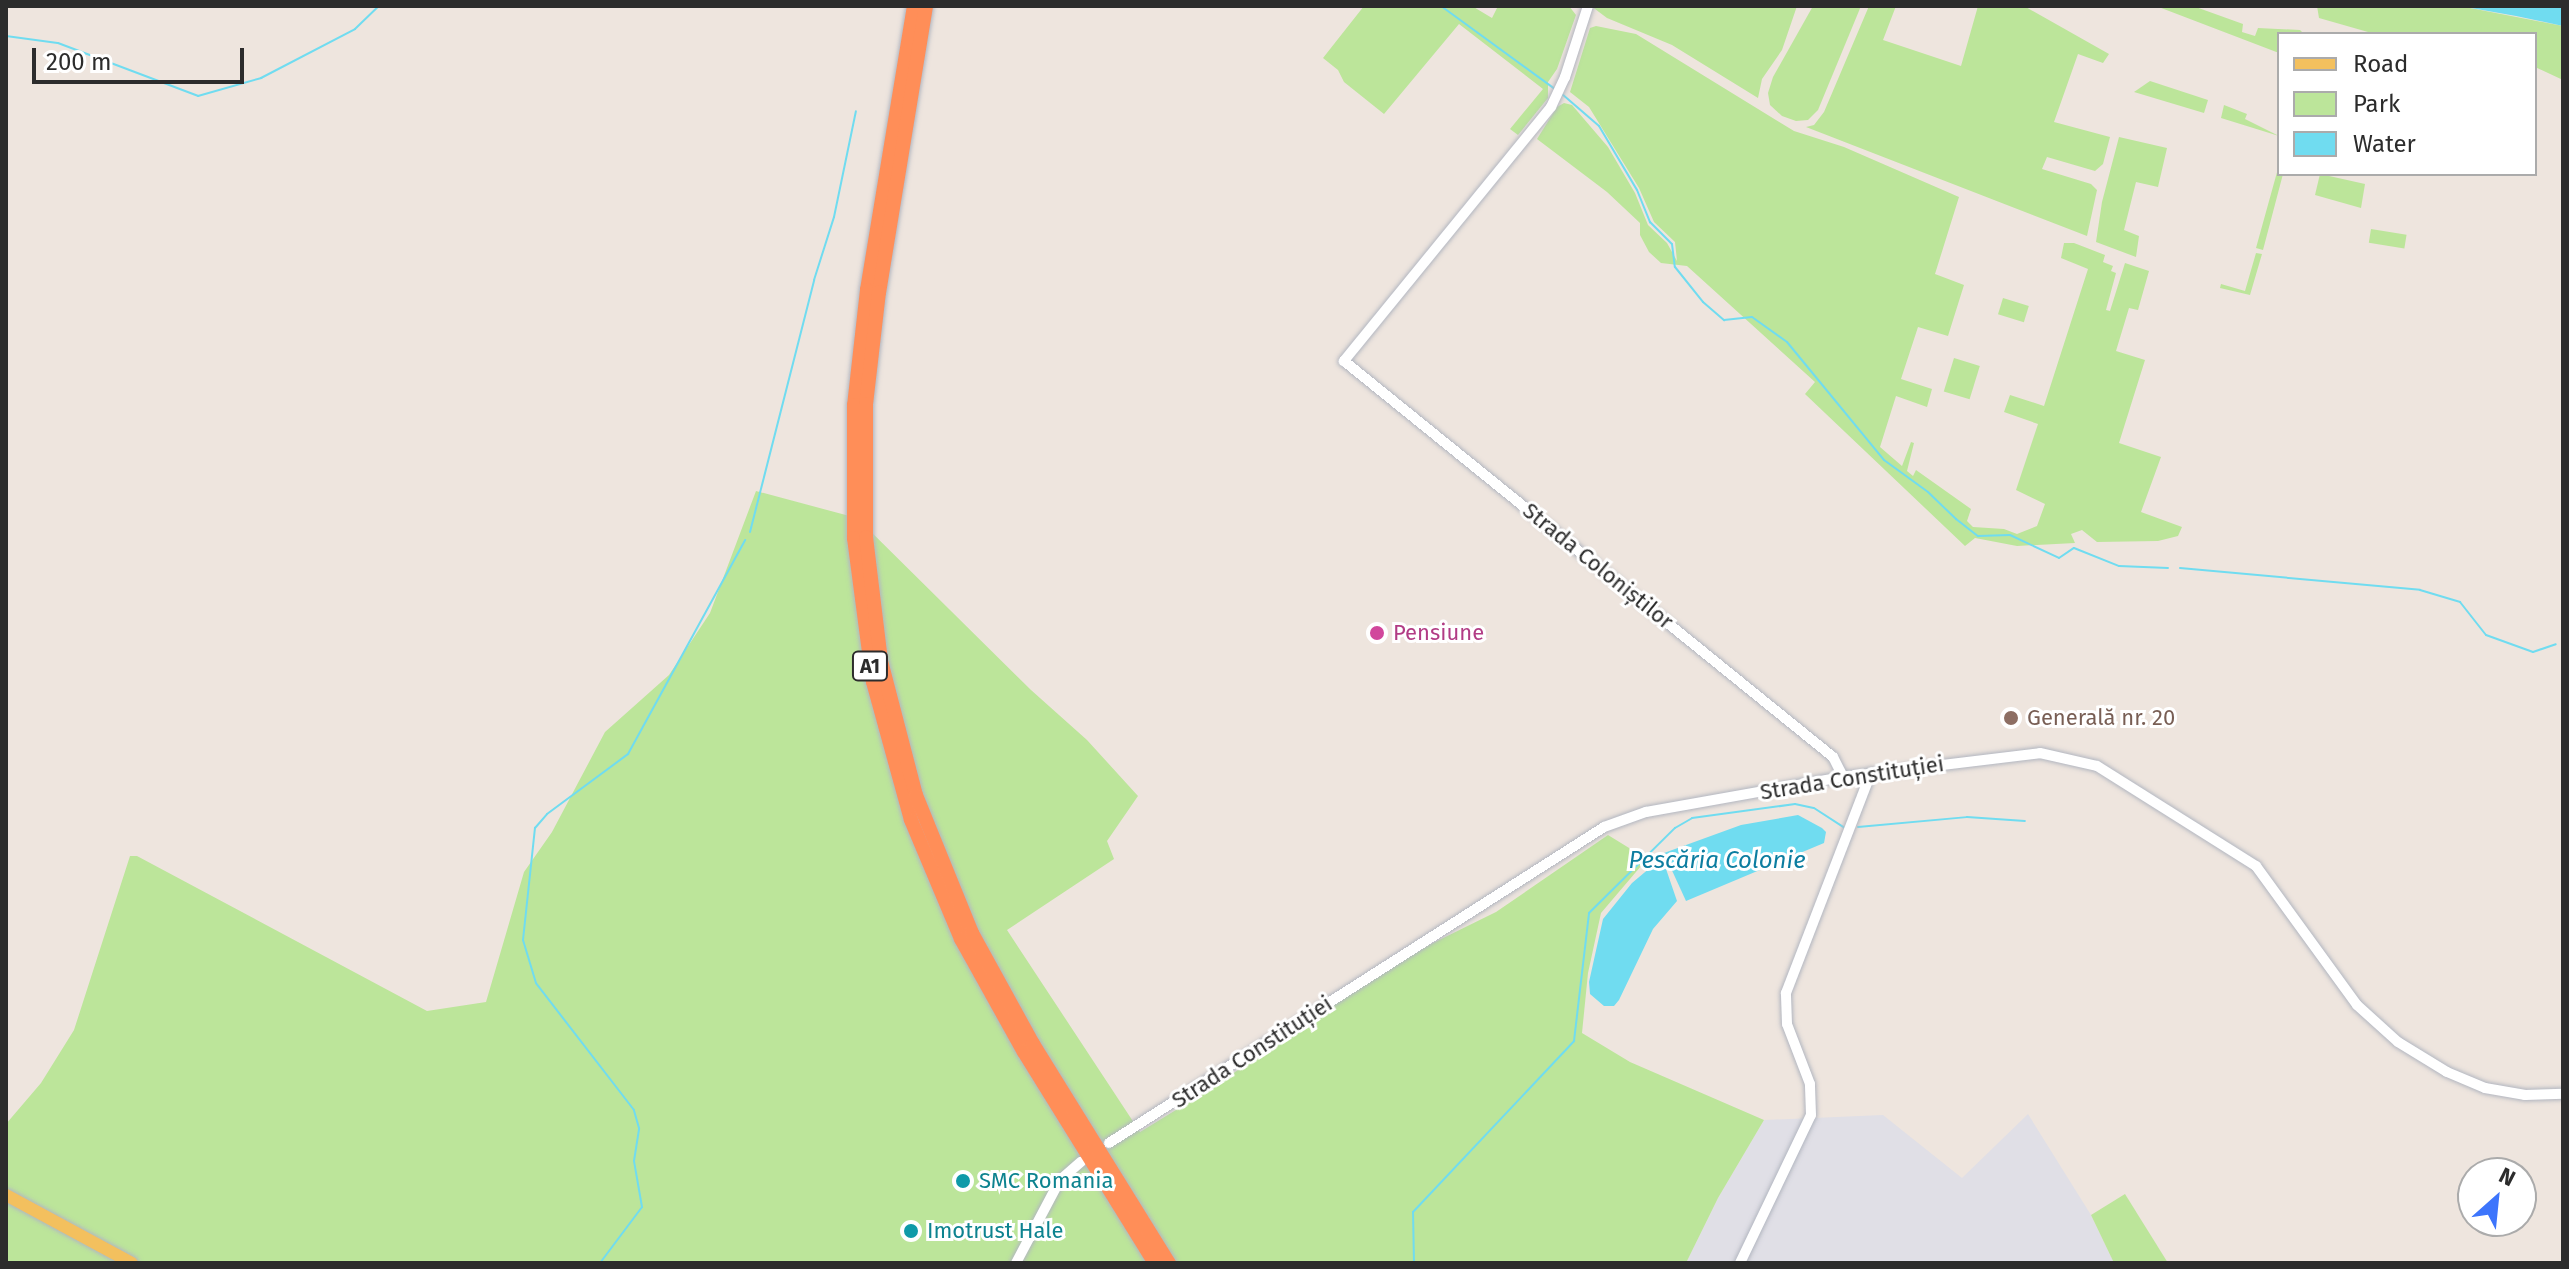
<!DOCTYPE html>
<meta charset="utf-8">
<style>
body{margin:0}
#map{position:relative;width:2569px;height:1269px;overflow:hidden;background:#eee5de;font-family:"Fira Sans",sans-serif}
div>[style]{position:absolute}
.industrial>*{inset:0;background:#e0dfe6}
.green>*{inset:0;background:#bce59a;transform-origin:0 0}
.water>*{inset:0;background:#70dcf0}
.stream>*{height:2px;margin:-1px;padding:0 1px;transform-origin:1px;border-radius:1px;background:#70dcf0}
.roads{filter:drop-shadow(0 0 2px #b2b6c0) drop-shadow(0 0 2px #b2b6c0)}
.minor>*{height:10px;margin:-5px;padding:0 5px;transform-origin:5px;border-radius:5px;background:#fff}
.major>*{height:12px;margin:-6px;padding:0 6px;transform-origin:6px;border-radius:6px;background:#f3c05e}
.highway>*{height:14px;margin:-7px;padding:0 7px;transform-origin:7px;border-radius:7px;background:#ff8e58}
.dots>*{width:22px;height:22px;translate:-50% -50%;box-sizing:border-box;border:4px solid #fff;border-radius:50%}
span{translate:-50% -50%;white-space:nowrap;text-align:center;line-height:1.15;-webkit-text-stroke:6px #fff;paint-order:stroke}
.shield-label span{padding:2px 6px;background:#fff;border:2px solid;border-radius:6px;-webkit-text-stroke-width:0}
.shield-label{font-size:20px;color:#2c2c2c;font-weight:700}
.street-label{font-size:22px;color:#2c2c2c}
.hotel-label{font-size:22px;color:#b23c85}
.left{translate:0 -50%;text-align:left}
.education-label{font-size:22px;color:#785e54}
.culture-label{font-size:22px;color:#0d838f}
.water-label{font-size:24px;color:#0c7da0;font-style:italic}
.frame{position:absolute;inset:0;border:8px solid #2c2c2c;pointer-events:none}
.legend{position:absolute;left:2277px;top:32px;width:260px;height:144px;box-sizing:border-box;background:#fff;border:2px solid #ababab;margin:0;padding:10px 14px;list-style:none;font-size:24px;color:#2c2c2c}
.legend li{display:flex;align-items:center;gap:16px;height:40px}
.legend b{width:40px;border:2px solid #ababab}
.north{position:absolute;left:2457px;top:1157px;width:80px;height:80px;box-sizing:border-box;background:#fff;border:2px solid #ababab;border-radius:50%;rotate:27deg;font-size:22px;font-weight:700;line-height:32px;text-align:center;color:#2c2c2c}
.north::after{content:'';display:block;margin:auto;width:28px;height:36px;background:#3d75fc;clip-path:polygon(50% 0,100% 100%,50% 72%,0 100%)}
.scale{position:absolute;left:32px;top:48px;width:212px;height:36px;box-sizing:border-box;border:4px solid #2c2c2c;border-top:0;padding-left:10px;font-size:24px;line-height:28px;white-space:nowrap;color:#2c2c2c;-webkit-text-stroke:6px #fff;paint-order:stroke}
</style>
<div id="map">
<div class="industrial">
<div style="clip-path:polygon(2028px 1114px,2091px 1215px,2114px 1263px,1686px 1263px,1718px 1198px,1764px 1120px,1883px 1115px,1962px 1178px)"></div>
</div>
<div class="green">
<div style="clip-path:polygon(1364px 6px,1472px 6px,1492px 18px,1498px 6px,1569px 6px,1576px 15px,1557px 69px,1548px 82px,1548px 98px,1518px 135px,1510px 129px,1543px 89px,1459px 24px,1384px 114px,1344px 82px,1338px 70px,1323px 58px)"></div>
<div style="clip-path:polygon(1591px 6px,1797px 6px,1782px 50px,1762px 79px,1758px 98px,1672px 45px,1607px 18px)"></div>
<div style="clip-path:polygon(1813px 6px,1861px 6px,1818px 110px,1808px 120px,1796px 121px,1782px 116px,1770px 105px,1768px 93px,1773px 77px)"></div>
<div style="clip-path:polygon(1869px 6px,1896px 6px,1883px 40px,1961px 66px,1978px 6px,2024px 6px,2109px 54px,2103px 63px,2078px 54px,2054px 122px,2110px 137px,2103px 164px,2095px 171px,2047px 157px,2042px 169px,2091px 184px,2097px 190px,2087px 236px,1806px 127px,1814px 125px,1824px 112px)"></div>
<div style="clip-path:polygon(2156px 6px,2193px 6px,2243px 24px,2242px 32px,2255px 36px,2258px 28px,2300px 30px,2304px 34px,2279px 34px,2279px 53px)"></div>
<div style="clip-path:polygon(2317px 6px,2460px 6px,2563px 26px,2563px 80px,2535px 67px,2535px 34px,2375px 34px,2319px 18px)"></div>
<div style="clip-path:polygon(1596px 26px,1636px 34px,1794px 131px,1844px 147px,1959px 197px,1935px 274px,1964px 285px,1948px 336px,1918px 327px,1901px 379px,1932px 389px,1927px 407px,1896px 396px,1880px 447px,1902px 466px,1911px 442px,1914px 443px,1907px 471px,1913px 476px,1916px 470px,1971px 509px,1967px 521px,1973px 527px,2004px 529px,2017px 534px,2037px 526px,2045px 504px,2016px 490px,2038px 424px,2004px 412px,2010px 395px,2044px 406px,2088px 269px,2061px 258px,2064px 243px,2074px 243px,2105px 255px,2103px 262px,2113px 266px,2111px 271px,2116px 273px,2106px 310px,2110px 311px,2125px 263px,2149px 271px,2138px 310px,2129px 308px,2116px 351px,2145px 360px,2119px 443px,2161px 457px,2141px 512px,2182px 527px,2178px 536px,2158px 541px,2097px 542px,2082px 530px,2071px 534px,2075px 543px,2017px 546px,1975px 538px,1965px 546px,1805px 394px,1815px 382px,1687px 266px,1661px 263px,1649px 252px,1640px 235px,1640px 223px,1607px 192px,1537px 139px,1557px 107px,1564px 103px,1572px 105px,1608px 147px,1635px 193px,1648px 225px,1667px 243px,1677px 261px,1675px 242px,1654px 222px,1639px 188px,1589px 107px,1570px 92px,1590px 28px)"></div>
<div style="clip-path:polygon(2150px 81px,2208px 100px,2204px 113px,2134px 92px)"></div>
<div style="clip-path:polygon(2224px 105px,2247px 114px,2245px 119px,2279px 136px,2221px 118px)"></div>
<div style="clip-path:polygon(2119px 137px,2167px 148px,2158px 187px,2136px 182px,2124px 230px,2139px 236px,2136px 257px,2096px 242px,2102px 202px)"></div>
<div style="clip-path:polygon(2279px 165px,2279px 174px,2283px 174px,2263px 250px,2256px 248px)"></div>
<div style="clip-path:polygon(2320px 174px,2365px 184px,2361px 208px,2315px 195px)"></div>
<div style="left:2371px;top:229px;width:36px;height:14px;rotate:9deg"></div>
<div style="clip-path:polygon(2256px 253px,2262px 254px,2250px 295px,2220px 288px,2221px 284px,2245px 291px)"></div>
<div style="left:2003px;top:298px;width:27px;height:17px;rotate:17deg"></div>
<div style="left:1954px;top:358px;width:27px;height:35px;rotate:17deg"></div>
<div style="clip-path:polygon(756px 491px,857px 518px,1031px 690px,1087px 740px,1138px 796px,1107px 841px,1114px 859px,1007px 930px,1140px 1132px,1210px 1089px,1364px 984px,1431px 944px,1496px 912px,1608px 835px,1647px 859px,1601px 913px,1588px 973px,1582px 1033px,1630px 1062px,1764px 1120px,1718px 1198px,1686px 1263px,6px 1263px,6px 1124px,41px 1083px,74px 1030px,130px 856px,137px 856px,427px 1011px,486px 1002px,524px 872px,552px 832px,605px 732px,669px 675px,710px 613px)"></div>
<div style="clip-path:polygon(2125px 1194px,2168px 1263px,2114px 1263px,2091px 1215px)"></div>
</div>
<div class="water">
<div style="clip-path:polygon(2460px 6px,2563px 6px,2563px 26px,2516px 16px)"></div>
<div style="clip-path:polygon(1798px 815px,1822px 828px,1826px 832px,1824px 843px,1686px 901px,1664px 853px,1741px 825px)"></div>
<div style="clip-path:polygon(1657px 862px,1665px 866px,1677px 901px,1653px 929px,1619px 1000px,1614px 1006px,1604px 1006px,1590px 994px,1589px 982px,1603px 919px,1632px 883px)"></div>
</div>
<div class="stream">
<div style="left:1441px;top:6px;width:142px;rotate:36.1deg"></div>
<div style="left:6px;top:36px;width:52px;rotate:7.7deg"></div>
<div style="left:58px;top:43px;width:150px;rotate:20.7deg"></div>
<div style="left:198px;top:96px;width:66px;rotate:-15.9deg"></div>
<div style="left:261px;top:78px;width:106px;rotate:-27.5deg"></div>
<div style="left:355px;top:29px;width:33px;rotate:-44deg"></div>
<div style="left:1562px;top:94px;width:49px;rotate:40.9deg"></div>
<div style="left:1599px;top:126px;width:74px;rotate:59.3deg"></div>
<div style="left:1637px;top:190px;width:35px;rotate:68deg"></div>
<div style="left:1650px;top:222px;width:31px;rotate:45deg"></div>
<div style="left:1672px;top:244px;width:23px;rotate:83deg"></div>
<div style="left:1675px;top:267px;width:45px;rotate:51.3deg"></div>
<div style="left:1703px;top:302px;width:28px;rotate:41deg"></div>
<div style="left:1724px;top:320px;width:28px;rotate:-6deg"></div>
<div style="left:1752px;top:317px;width:43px;rotate:35.5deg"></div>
<div style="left:1787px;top:342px;width:153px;rotate:50.6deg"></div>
<div style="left:1884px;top:460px;width:54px;rotate:36deg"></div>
<div style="left:1928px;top:492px;width:39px;rotate:44deg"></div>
<div style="left:1956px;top:519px;width:28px;rotate:38deg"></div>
<div style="left:1978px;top:536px;width:32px;rotate:-2deg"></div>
<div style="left:2010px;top:535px;width:54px;rotate:25.1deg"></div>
<div style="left:2059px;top:558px;width:18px;rotate:-34deg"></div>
<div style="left:2074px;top:548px;width:48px;rotate:21.8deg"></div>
<div style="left:2119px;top:566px;width:49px;rotate:2.3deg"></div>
<div style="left:750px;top:532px;width:260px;rotate:-75.7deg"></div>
<div style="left:814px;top:280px;width:66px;rotate:-72.4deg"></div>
<div style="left:834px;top:217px;width:108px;rotate:-78.3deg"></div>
<div style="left:2180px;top:568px;width:241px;rotate:5.2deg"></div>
<div style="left:2420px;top:590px;width:42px;rotate:16.7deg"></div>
<div style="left:2460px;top:602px;width:42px;rotate:51.8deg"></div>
<div style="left:2486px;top:635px;width:50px;rotate:19.9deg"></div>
<div style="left:2533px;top:652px;width:24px;rotate:-19deg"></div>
<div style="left:1858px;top:827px;width:109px;rotate:-5.2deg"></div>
<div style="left:1967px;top:817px;width:58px;rotate:3.9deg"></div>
<div style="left:600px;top:1263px;width:70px;rotate:-53.1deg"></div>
<div style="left:642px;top:1207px;width:47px;rotate:-99.9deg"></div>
<div style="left:634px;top:1161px;width:33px;rotate:-81deg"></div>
<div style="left:639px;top:1128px;width:19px;rotate:-106deg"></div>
<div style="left:634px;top:1110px;width:160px;rotate:-127.7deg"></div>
<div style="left:536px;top:983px;width:45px;rotate:-106.8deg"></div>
<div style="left:523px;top:940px;width:113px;rotate:-83.9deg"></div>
<div style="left:535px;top:828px;width:18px;rotate:-49deg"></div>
<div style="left:547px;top:814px;width:101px;rotate:-36.5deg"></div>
<div style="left:628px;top:754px;width:244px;rotate:-61.3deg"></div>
<div style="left:1414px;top:1263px;width:51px;rotate:-91.1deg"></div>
<div style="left:1413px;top:1212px;width:235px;rotate:-46.7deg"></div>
<div style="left:1574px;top:1041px;width:129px;rotate:-83.3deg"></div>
<div style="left:1589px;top:913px;width:121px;rotate:-44.7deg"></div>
<div style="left:1675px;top:828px;width:20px;rotate:-30deg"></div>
<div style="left:1692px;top:818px;width:104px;rotate:-7.7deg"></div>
<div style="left:1795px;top:804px;width:19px;rotate:12deg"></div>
<div style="left:1814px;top:808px;width:37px;rotate:33deg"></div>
</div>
<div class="roads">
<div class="minor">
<div style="left:1588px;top:6px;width:75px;rotate:107.9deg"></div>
<div style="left:1565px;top:77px;width:33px;rotate:115deg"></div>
<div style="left:1551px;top:107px;width:328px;rotate:129.2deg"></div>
<div style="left:1344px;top:361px;width:629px;rotate:39deg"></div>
<div style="left:1833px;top:757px;width:22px;rotate:63deg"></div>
<div style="left:1109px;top:1143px;width:587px;rotate:-32.55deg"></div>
<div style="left:1604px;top:827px;width:45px;rotate:-19.7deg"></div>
<div style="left:1646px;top:812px;width:200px;rotate:-10.1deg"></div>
<div style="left:1843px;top:777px;width:198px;rotate:-6.9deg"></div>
<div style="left:2040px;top:753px;width:58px;rotate:12.8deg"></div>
<div style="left:2097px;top:766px;width:188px;rotate:32.2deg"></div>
<div style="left:2256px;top:866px;width:172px;rotate:54deg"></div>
<div style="left:2357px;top:1005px;width:55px;rotate:42.1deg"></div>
<div style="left:2398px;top:1042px;width:57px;rotate:31.5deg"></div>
<div style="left:2447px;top:1072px;width:41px;rotate:22.8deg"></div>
<div style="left:2485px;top:1088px;width:41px;rotate:9.9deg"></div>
<div style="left:2525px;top:1095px;width:38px;rotate:-2deg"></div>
<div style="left:1016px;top:1263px;width:94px;rotate:-62.1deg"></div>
<div style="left:1060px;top:1180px;width:28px;rotate:-41deg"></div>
<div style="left:1740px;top:1263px;width:164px;rotate:-64.4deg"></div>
<div style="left:1811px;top:1115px;width:31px;rotate:-92deg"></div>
<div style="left:1810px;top:1084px;width:64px;rotate:-111deg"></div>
<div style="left:1787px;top:1024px;width:31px;rotate:-92deg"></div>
<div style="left:1786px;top:993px;width:236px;rotate:-68.9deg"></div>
</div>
<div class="major">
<div style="left:6px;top:1195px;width:143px;rotate:28.4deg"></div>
</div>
<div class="highway">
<div style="left:914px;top:6px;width:288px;rotate:99.4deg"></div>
<div style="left:867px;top:290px;width:116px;rotate:96.4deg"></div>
<div style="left:854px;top:405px;width:133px;rotate:90deg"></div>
<div style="left:854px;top:538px;width:145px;rotate:82.5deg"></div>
<div style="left:873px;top:682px;width:143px;rotate:74.6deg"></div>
<div style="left:911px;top:820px;width:129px;rotate:67.2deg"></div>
<div style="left:961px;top:939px;width:129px;rotate:60.9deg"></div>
<div style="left:1024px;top:1052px;width:248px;rotate:58.2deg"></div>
<div style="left:926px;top:6px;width:290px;rotate:99.3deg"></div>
<div style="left:879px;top:292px;width:113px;rotate:96.6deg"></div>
<div style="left:866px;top:404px;width:133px;rotate:90deg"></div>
<div style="left:866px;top:537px;width:125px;rotate:83.1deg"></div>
<div style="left:881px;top:661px;width:138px;rotate:75.4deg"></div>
<div style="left:916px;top:795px;width:149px;rotate:67.9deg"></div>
<div style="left:972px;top:933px;width:127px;rotate:61.2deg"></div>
<div style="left:1033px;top:1044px;width:258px;rotate:58.2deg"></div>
</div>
</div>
<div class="dots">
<div style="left:1377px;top:633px;background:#d1479c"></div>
<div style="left:2011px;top:718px;background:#8d6e63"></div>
<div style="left:963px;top:1181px;background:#0f9aa8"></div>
<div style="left:911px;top:1231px;background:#0f9aa8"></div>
</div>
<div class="shield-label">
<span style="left:870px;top:666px">A1</span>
</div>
<div class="street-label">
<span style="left:1598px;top:566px;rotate:39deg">Strada Coloniștilor</span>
<span style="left:1852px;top:778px;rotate:-9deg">Strada Constituției</span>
<span style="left:1252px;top:1052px;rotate:-33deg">Strada Constituției</span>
</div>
<div class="hotel-label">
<span class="left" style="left:1393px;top:633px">Pensiune</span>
</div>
<div class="education-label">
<span class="left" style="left:2027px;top:718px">Generală nr. 20</span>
</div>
<div class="culture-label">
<span class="left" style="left:979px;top:1181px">SMC Romania</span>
<span class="left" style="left:927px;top:1231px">Imotrust Hale</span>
</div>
<div class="water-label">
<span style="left:1717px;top:861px">Pescăria Colonie</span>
</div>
<div class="frame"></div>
<ul class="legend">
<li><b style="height:10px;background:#f3c05e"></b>Road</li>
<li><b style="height:22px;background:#bce59a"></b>Park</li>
<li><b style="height:22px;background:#70dcf0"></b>Water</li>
</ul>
<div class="north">N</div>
<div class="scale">200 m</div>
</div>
